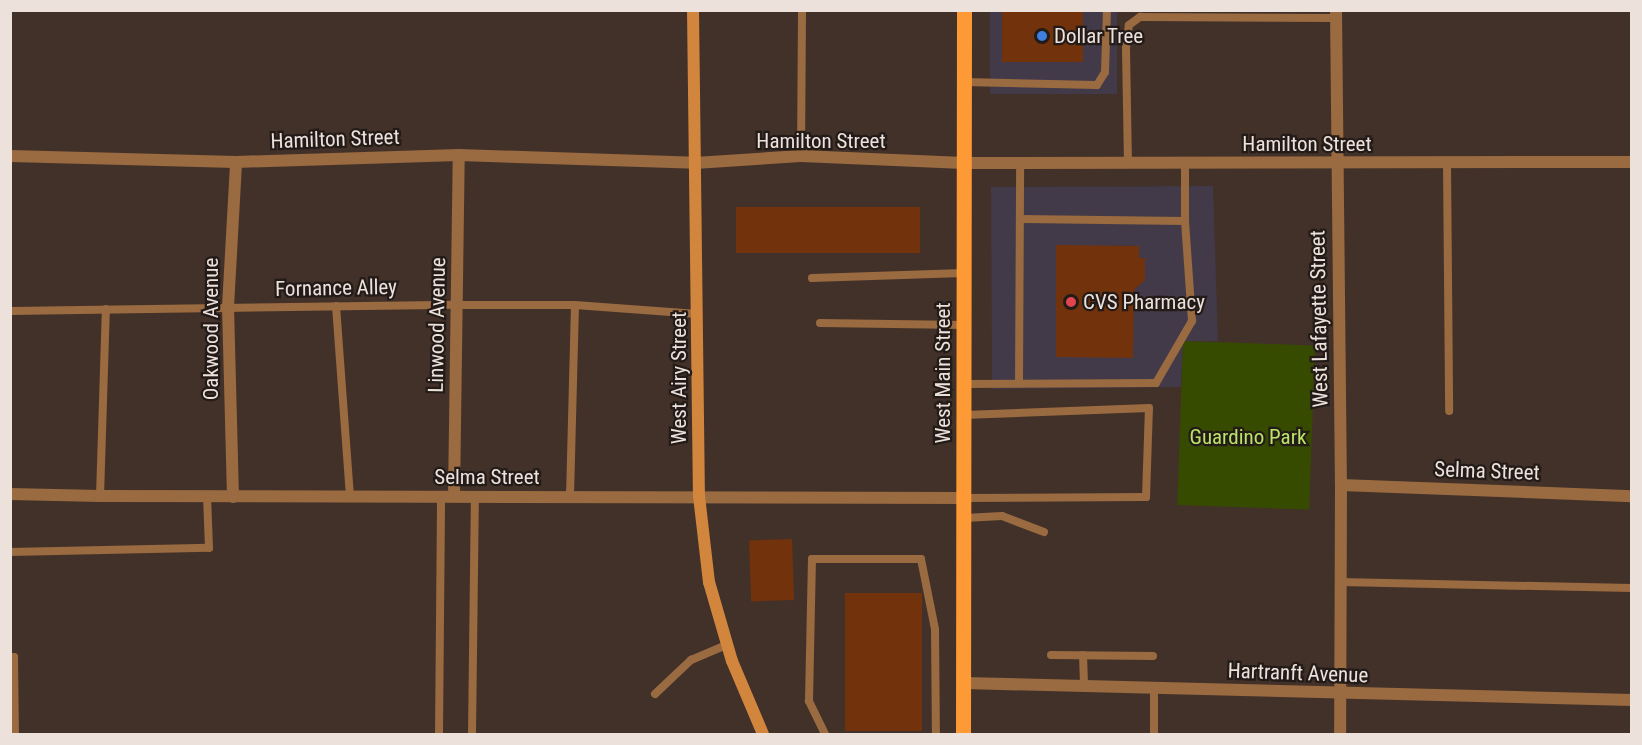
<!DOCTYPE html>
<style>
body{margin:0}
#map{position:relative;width:1642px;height:745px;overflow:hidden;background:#423129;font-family:"Roboto Condensed",sans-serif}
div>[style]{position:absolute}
.commercial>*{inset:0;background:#423949;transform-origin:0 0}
.green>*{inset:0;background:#374b00;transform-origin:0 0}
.building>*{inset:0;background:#72320c;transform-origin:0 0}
.service>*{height:8px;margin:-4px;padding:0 4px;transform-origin:4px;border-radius:4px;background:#9a6a40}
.minor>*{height:12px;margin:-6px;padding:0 6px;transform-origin:6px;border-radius:6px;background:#9a6a40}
.secondary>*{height:12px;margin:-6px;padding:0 6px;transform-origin:6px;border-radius:6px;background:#d2853d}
.primary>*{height:15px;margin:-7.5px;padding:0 7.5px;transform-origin:7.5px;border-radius:7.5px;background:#fd9a36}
.dots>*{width:16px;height:16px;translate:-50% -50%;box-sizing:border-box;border:3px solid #231b17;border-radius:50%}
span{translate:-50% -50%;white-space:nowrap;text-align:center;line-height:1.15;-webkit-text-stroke:4.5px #231b17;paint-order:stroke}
.poi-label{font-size:21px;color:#ede1dc}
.left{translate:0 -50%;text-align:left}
.street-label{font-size:21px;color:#ede1dc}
.park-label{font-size:21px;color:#bbe367}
.frame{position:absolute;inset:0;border:12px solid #ede1dc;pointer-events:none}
</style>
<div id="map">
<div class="commercial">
<div style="left:990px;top:11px;width:127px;height:83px"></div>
<div style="clip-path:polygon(1213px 186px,1218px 341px,1183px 341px,1181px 387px,992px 389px,991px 187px)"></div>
</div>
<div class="green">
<div style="left:1183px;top:341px;width:132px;height:164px;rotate:2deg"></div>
</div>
<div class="building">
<div style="left:1002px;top:10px;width:81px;height:52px"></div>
<div style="left:736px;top:207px;width:184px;height:46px"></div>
<div style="clip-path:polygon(1056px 245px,1139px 246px,1139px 258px,1145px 258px,1145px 280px,1134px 290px,1133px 358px,1056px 357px)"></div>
<div style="left:792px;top:539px;width:61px;height:43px;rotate:88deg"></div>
<div style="left:845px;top:593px;width:77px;height:138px"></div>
</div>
<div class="service">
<div style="left:964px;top:82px;width:133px;rotate:1.3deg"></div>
<div style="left:1097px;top:85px;width:15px;rotate:-58deg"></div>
<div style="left:1105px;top:72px;width:62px;rotate:-88.2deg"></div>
<div style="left:801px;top:156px;width:146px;rotate:-89.6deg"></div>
<div style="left:1447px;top:163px;width:248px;rotate:89.5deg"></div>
<div style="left:1128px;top:164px;width:116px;rotate:-91deg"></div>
<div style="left:1126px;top:48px;width:23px;rotate:-83deg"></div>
<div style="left:1129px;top:25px;width:14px;rotate:-36deg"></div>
<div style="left:1140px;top:17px;width:196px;rotate:0.3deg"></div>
<div style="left:1185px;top:164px;width:57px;rotate:90deg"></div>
<div style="left:812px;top:278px;width:152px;rotate:-1.9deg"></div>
<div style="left:336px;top:306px;width:192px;rotate:85.8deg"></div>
<div style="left:10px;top:311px;width:448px;rotate:-0.8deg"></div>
<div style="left:458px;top:305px;width:117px"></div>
<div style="left:575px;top:305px;width:123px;rotate:4.2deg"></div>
<div style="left:820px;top:323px;width:144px;rotate:0.8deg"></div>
<div style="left:1019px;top:383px;width:220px;rotate:-89.7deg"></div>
<div style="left:964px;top:384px;width:192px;rotate:-0.3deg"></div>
<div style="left:1156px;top:383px;width:72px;rotate:-59.9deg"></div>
<div style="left:1192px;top:321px;width:100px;rotate:-94deg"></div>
<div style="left:1185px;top:221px;width:164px;rotate:-179.3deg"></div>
<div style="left:100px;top:496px;width:187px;rotate:-88.2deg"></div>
<div style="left:570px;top:496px;width:191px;rotate:-88.5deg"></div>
<div style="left:964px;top:498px;width:182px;rotate:-0.3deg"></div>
<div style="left:1146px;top:497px;width:89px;rotate:-88.1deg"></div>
<div style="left:1149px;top:408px;width:185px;rotate:177.8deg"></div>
<div style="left:964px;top:518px;width:38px;rotate:-3deg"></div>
<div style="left:1002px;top:516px;width:45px;rotate:20.9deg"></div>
<div style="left:10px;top:552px;width:199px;rotate:-1.2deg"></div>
<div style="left:209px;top:548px;width:52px;rotate:-92.2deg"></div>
<div style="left:1340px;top:582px;width:292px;rotate:1.2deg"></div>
<div style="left:1051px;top:655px;width:102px;rotate:0.6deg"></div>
<div style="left:1083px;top:655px;width:31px;rotate:88deg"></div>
<div style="left:10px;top:657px;width:4px"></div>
<div style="left:14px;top:657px;width:77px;rotate:89.3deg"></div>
<div style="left:655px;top:694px;width:50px;rotate:-43.4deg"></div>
<div style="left:691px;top:660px;width:39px;rotate:-23deg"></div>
<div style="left:439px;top:734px;width:238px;rotate:-89.5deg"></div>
<div style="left:472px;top:734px;width:238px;rotate:-89.3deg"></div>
<div style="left:825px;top:734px;width:37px;rotate:-116deg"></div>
<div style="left:809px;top:701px;width:142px;rotate:-88.8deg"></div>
<div style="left:812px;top:559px;width:109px"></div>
<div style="left:921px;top:559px;width:71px;rotate:78.7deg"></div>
<div style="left:935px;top:629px;width:105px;rotate:89.5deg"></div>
<div style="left:1154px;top:734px;width:45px;rotate:-90deg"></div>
</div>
<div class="minor">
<div style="left:1336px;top:10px;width:475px;rotate:89.4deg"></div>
<div style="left:1341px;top:485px;width:249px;rotate:90.2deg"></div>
<div style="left:10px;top:156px;width:226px;rotate:1.5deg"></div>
<div style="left:236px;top:162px;width:223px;rotate:-1.8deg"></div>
<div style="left:459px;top:155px;width:236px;rotate:1.9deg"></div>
<div style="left:695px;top:163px;width:106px;rotate:-3.8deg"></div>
<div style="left:801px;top:156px;width:163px;rotate:2.5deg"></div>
<div style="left:964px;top:163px;width:668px;rotate:-0.09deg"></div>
<div style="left:1341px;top:485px;width:291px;rotate:2.2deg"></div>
<div style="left:10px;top:494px;width:90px;rotate:1.3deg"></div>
<div style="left:100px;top:496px;width:864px;rotate:0.13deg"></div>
<div style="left:454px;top:496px;width:341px;rotate:-89.2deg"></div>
<div style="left:233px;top:497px;width:190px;rotate:-91.5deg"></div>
<div style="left:228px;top:307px;width:145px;rotate:-86.8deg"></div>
<div style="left:964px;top:683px;width:668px;rotate:1.46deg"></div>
</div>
<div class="secondary">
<div style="left:693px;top:10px;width:486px;rotate:89.3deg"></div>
<div style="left:699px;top:496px;width:87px;rotate:83.4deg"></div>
<div style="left:709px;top:582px;width:82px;rotate:73.8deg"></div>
<div style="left:732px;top:661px;width:79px;rotate:67deg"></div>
</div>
<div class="primary">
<div style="left:963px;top:734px;width:724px;rotate:-89.92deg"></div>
</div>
<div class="dots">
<div style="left:1042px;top:36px;background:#3f7fe0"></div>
<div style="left:1071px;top:302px;background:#e0444e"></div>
</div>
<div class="poi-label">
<span class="left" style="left:1054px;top:36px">Dollar Tree</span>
<span class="left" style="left:1083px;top:302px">CVS Pharmacy</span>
</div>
<div class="street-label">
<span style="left:335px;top:139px;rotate:-2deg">Hamilton Street</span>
<span style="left:821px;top:141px">Hamilton Street</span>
<span style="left:1307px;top:144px">Hamilton Street</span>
<span style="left:336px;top:288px;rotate:-1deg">Fornance Alley</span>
<span style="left:1319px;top:319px;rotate:-91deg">West Lafayette Street</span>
<span style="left:437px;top:325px;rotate:-89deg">Linwood Avenue</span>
<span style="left:211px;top:329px;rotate:-90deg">Oakwood Avenue</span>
<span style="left:943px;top:373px;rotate:-90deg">West Main Street</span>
<span style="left:679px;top:378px;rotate:-90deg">West Airy Street</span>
<span style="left:1487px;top:471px;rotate:2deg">Selma Street</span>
<span style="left:487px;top:477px">Selma Street</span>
<span style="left:1298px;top:673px;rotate:2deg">Hartranft Avenue</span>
</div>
<div class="park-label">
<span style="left:1248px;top:437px">Guardino Park</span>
</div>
<div class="frame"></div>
</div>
